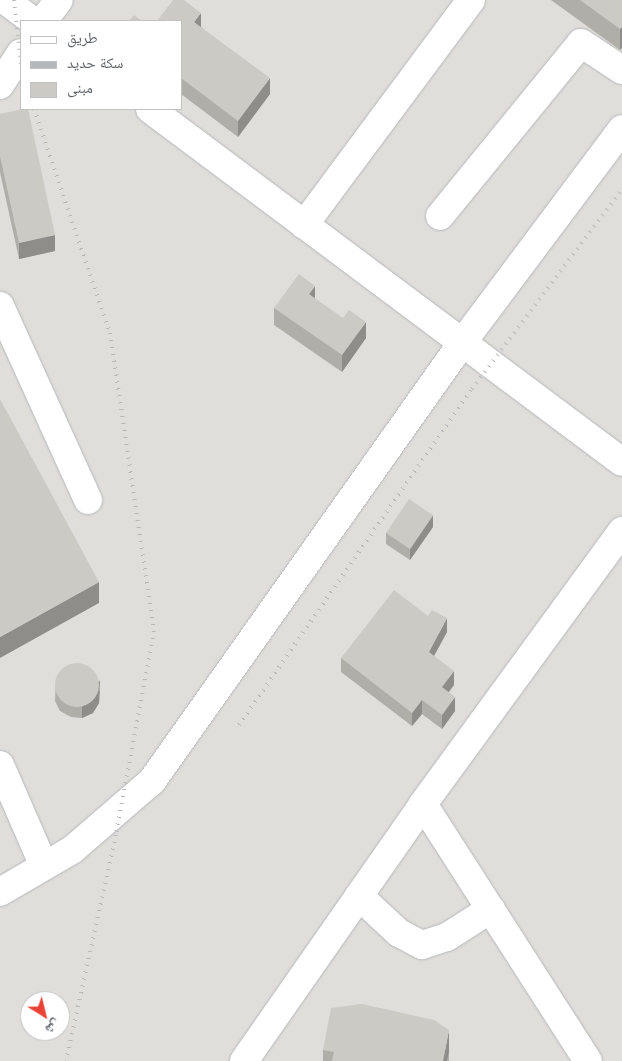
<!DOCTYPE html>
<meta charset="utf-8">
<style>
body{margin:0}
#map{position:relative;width:622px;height:1061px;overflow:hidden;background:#f1efe8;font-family:"PT Sans","Noto Naskh Arabic",sans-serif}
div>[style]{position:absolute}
.industrial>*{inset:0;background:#e0deda}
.roads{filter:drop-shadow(0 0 1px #b5b8bc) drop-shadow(0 0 1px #b5b8bc)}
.minor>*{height:28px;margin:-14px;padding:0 14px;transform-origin:14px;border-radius:14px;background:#fff}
.rail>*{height:4px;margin-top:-2px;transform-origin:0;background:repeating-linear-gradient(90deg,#b6b7b8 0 1px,transparent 0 7px)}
.wall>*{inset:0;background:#afaea9;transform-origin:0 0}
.shaded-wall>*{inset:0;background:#8f8d8a}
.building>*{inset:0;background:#cccac5;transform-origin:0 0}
.round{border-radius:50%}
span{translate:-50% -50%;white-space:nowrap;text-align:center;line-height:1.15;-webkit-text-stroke:5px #fff;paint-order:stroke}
.legend{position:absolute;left:20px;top:20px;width:162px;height:90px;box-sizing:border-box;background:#fff;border:1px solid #bfc1c3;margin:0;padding:6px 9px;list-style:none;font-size:15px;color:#5f6368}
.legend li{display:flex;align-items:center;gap:10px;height:25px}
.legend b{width:25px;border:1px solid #bfc1c3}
.north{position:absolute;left:20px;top:991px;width:50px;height:50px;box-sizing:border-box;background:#fff;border:1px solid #bfc1c3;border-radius:50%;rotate:144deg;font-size:14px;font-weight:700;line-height:20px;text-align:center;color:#5f6368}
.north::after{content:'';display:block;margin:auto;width:18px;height:22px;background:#ea4335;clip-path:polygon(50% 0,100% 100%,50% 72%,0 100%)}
</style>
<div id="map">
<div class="industrial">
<div style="clip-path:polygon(evenodd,0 0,622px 0,622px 1061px,0 1061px,0 0,21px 21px,181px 21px,181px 109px,21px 109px,21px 21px,0 0,30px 1001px,60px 1001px,60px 1031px,30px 1031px,30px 1001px)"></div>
</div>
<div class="roads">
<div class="minor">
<div style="left:5px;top:0;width:35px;rotate:37deg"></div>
<div style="left:43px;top:21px;width:26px;rotate:-53deg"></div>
<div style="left:0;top:85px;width:38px;rotate:-57deg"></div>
<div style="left:150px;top:109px;width:589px;rotate:36.79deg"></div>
<div style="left:440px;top:216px;width:223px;rotate:-50.8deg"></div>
<div style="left:581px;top:43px;width:49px;rotate:33.4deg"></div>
<div style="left:304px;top:225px;width:280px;rotate:-53.4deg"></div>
<div style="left:0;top:306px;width:213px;rotate:65.6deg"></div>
<div style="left:0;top:765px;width:110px;rotate:66.5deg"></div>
<div style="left:423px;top:804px;width:305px;rotate:57.3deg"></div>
<div style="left:0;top:892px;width:83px;rotate:-30.3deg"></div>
<div style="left:72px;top:850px;width:106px;rotate:-40.8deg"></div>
<div style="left:152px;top:781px;width:537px;rotate:-54.71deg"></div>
<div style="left:462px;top:343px;width:267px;rotate:-53.2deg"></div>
<div style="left:359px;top:896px;width:54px;rotate:42.8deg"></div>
<div style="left:399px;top:933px;width:26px;rotate:28deg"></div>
<div style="left:422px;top:945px;width:26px;rotate:-18deg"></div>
<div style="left:447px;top:937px;width:52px;rotate:-32.5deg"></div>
<div style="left:244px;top:1061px;width:313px;rotate:-55.1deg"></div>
<div style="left:423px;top:804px;width:338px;rotate:-53.9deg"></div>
</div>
</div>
<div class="rail">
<div style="left:14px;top:0;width:64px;rotate:83.8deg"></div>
<div style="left:34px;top:109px;width:237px;rotate:71.3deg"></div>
<div style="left:110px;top:333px;width:301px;rotate:81.6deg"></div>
<div style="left:154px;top:631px;width:208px;rotate:100.6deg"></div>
<div style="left:116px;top:835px;width:231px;rotate:102.5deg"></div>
<div style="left:239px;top:725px;width:409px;rotate:-55.3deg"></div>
<div style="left:472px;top:389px;width:250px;rotate:-53.1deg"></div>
</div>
<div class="wall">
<div style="clip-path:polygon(551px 0,622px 0,620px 50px)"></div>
<div style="clip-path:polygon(181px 21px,201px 27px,270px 94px,238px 137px,181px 94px)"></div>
<div style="clip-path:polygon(0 114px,55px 251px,19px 259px,0 172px)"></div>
<div style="clip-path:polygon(315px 299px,366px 338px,342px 372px,274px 325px,274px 308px)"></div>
<div style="clip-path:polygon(433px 527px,410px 560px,386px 544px,386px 533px)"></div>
<div style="clip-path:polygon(447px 632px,434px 656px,454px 685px,449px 692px,455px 711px,442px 729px,422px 714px,412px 726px,341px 672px,341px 658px)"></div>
<div style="clip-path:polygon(56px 678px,100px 691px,99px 703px,93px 713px,82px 718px,71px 717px,60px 711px,55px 701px)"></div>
<div style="left:323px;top:1050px;width:126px;height:11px"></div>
</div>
<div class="shaded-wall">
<div style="clip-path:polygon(201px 13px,201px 29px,194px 22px)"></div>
<div style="clip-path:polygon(622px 27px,622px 48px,620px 50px,620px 29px)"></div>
<div style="clip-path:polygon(270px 78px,270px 94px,238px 137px,238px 121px)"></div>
<div style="clip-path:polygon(55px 235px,55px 251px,19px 259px,19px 243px)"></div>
<div style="clip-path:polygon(315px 286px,315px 302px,309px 294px)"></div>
<div style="clip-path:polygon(366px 322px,366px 338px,342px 372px,342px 355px)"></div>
<div style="clip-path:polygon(433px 515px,433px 527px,410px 560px,410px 548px)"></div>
<div style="clip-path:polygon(99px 582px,99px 603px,0 658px,0 637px)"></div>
<div style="clip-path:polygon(447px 618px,447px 632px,429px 665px,429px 652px)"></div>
<div style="clip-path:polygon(454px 671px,454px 685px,442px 700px,442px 687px)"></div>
<div style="clip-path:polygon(100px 680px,99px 703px,93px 713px,82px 718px,82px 707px)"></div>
<div style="clip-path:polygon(455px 697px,455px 711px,442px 729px,442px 715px)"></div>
<div style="clip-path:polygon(422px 700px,422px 714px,412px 726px,412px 713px)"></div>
<div style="clip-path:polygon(449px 1030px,449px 1051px,447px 1061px,443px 1061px)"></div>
</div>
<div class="building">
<div style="clip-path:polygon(173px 0,184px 0,201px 13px,194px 22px,270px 78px,238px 121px,181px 78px,181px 21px,157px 21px)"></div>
<div style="clip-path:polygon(580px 0,622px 0,622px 27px,620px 29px)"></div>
<div style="clip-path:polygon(134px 15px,142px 21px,129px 21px)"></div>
<div style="clip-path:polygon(23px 109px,28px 109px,55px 235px,19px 243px,0 156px,0 114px)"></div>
<div style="clip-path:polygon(299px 274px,315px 286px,309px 294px,343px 318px,349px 310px,366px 322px,342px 355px,274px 308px)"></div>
<div style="clip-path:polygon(0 399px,99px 582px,0 637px)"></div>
<div style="left:409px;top:499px;width:29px;height:41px;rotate:34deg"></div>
<div style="clip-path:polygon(394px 590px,428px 616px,432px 610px,447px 618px,429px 652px,454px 671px,442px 687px,455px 697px,442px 715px,422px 700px,412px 713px,341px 658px)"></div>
<div class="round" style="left:55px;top:663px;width:44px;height:44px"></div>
<div style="clip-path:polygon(362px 1004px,434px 1020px,449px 1030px,443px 1061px,332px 1061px,334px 1052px,323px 1050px,331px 1008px)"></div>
</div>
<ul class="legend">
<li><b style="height:6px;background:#fff"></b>طريق</li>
<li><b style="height:6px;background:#b6b7b8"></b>سكة حديد</li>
<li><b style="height:14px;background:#cccac5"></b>مبنى</li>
</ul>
<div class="north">ش</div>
</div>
